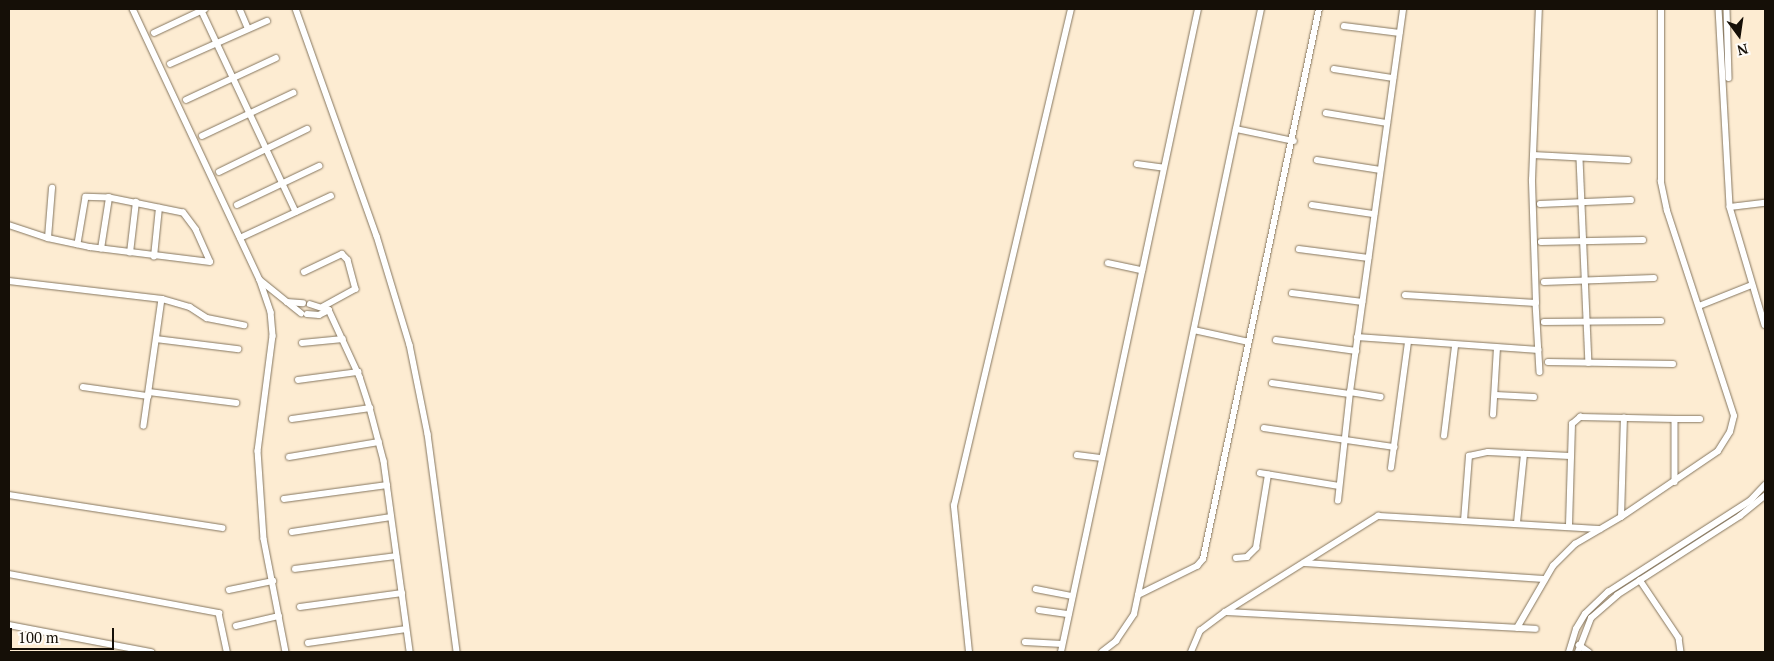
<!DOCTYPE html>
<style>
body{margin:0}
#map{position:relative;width:1774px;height:661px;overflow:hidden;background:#fdecd2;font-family:"PT Serif",serif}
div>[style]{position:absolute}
.roads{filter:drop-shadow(0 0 1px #85765f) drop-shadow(0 0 1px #85765f)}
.street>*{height:5.5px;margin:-2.75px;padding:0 2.75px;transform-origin:2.75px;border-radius:2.75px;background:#fff}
span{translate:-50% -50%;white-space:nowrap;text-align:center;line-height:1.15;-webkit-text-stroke:5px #fefbf6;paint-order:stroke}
.frame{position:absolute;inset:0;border:10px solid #150f07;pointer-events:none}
.north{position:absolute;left:1714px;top:10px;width:50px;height:50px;-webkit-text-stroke:4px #fefbf6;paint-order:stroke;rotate:166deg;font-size:14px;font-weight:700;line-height:20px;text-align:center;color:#150f07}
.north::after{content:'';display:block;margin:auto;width:18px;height:22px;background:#150f07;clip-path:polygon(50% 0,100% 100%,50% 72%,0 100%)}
.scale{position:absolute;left:10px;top:628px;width:104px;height:22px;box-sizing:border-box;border:2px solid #150f07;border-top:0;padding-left:6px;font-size:15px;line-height:18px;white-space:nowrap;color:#150f07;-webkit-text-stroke:4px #fefbf6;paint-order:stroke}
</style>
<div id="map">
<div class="roads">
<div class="street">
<div style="left:133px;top:9px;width:299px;rotate:64.9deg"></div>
<div style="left:260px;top:280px;width:53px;rotate:38.8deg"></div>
<div style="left:201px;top:9px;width:224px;rotate:64.9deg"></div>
<div style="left:240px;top:9px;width:21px;rotate:67deg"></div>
<div style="left:296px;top:9px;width:241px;rotate:70.4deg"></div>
<div style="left:377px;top:236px;width:114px;rotate:73.2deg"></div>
<div style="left:410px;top:345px;width:91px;rotate:78.6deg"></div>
<div style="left:428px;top:434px;width:220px;rotate:82.4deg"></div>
<div style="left:1719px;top:9px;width:198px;rotate:86.8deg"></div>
<div style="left:1730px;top:207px;width:123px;rotate:73.5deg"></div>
<div style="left:1727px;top:9px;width:69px;rotate:88.3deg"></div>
<div style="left:1344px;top:26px;width:56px;rotate:7.1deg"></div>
<div style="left:154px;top:33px;width:56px;rotate:-25.2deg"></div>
<div style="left:170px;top:64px;width:106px;rotate:-23.9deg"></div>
<div style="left:1334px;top:69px;width:60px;rotate:8.7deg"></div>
<div style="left:186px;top:100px;width:99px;rotate:-25deg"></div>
<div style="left:1326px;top:113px;width:62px;rotate:9.3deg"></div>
<div style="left:1236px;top:129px;width:59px;rotate:11.7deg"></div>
<div style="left:202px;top:136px;width:101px;rotate:-25.3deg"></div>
<div style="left:1533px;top:155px;width:95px;rotate:3deg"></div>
<div style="left:1580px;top:159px;width:204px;rotate:87.5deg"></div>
<div style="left:1317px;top:160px;width:64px;rotate:9deg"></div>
<div style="left:1137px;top:164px;width:27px;rotate:8deg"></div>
<div style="left:219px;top:172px;width:98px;rotate:-26deg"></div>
<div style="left:1540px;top:204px;width:91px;rotate:-2.5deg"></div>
<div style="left:237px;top:205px;width:91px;rotate:-25.4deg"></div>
<div style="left:1312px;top:205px;width:63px;rotate:8.3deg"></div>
<div style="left:1730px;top:207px;width:35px;rotate:-7deg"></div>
<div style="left:9px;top:225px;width:41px;rotate:18.4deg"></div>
<div style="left:48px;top:238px;width:43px;rotate:12.1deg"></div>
<div style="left:90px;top:247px;width:121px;rotate:7.1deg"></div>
<div style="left:210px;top:262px;width:35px;rotate:-114deg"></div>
<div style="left:196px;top:230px;width:21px;rotate:-127deg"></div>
<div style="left:183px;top:213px;width:76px;rotate:-168.5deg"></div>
<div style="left:109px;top:198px;width:23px;rotate:-178deg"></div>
<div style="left:86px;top:197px;width:48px;rotate:99.7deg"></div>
<div style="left:48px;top:238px;width:50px;rotate:-85.4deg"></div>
<div style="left:240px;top:238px;width:100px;rotate:-24.8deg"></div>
<div style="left:1541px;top:242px;width:102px;rotate:-1.1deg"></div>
<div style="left:101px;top:249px;width:52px;rotate:-81.1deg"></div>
<div style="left:1299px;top:249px;width:70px;rotate:7.4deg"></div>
<div style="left:130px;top:253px;width:51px;rotate:-83.3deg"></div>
<div style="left:154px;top:257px;width:49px;rotate:-84.2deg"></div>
<div style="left:1108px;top:263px;width:35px;rotate:12deg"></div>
<div style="left:304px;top:272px;width:42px;rotate:-25.3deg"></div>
<div style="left:342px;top:254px;width:8px;rotate:45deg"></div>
<div style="left:348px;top:260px;width:30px;rotate:75deg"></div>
<div style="left:356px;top:289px;width:37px;rotate:151deg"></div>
<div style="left:260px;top:280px;width:34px;rotate:71deg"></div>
<div style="left:271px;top:312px;width:24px;rotate:85deg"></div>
<div style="left:273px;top:336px;width:116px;rotate:97.4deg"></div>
<div style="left:258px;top:451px;width:88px;rotate:86.1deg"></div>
<div style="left:264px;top:539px;width:115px;rotate:79deg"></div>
<div style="left:9px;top:281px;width:154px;rotate:6.7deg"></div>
<div style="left:162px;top:299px;width:128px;rotate:98.1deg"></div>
<div style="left:1544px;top:282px;width:110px;rotate:-2.1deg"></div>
<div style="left:1292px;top:293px;width:71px;rotate:7.3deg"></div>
<div style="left:1405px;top:295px;width:131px;rotate:3.5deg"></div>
<div style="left:1536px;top:303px;width:123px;rotate:-91.9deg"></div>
<div style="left:1532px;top:180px;width:171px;rotate:-87.7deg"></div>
<div style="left:162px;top:299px;width:29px;rotate:16deg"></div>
<div style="left:190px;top:307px;width:20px;rotate:33deg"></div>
<div style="left:207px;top:318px;width:38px;rotate:11deg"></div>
<div style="left:287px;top:302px;width:16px;rotate:4deg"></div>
<div style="left:1536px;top:303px;width:69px;rotate:86.7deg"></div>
<div style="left:310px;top:304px;width:20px;rotate:18deg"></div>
<div style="left:329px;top:310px;width:74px;rotate:65.2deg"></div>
<div style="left:360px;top:377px;width:33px;rotate:72deg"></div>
<div style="left:370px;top:408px;width:55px;rotate:75.2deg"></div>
<div style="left:384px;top:461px;width:193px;rotate:82.2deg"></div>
<div style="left:1699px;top:306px;width:57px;rotate:-21.6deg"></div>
<div style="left:307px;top:314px;width:12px;rotate:5deg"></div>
<div style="left:319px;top:315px;width:11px;rotate:-27deg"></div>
<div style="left:1544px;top:322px;width:117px;rotate:-0.5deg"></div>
<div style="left:1194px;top:330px;width:56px;rotate:12.3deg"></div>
<div style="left:1357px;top:337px;width:182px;rotate:4.1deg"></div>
<div style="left:156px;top:339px;width:83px;rotate:7deg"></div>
<div style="left:1276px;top:340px;width:81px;rotate:7.8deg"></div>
<div style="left:302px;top:343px;width:41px;rotate:-5.6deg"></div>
<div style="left:1548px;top:362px;width:125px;rotate:0.9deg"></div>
<div style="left:298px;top:380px;width:61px;rotate:-7.6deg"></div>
<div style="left:1272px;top:383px;width:78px;rotate:8.1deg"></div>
<div style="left:83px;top:387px;width:66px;rotate:7.9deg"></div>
<div style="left:149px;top:392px;width:88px;rotate:7.2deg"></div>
<div style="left:1350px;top:392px;width:31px;rotate:9deg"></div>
<div style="left:1496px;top:395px;width:38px;rotate:3deg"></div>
<div style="left:1493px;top:415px;width:67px;rotate:-86.6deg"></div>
<div style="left:292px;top:419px;width:79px;rotate:-8deg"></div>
<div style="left:1675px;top:419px;width:25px"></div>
<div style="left:1264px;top:428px;width:132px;rotate:8.3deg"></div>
<div style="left:1444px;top:436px;width:91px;rotate:-83deg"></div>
<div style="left:1077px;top:455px;width:25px;rotate:7deg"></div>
<div style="left:289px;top:457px;width:91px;rotate:-9.5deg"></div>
<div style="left:1391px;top:468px;width:126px;rotate:-82.3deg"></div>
<div style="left:1260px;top:473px;width:80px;rotate:9.3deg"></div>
<div style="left:9px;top:495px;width:216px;rotate:8.8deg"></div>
<div style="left:284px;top:499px;width:104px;rotate:-7.7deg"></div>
<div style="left:1338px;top:501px;width:110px;rotate:-83.7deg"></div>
<div style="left:1350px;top:392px;width:387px;rotate:-82.1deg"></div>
<div style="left:1621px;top:517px;width:99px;rotate:-88.3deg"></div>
<div style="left:1464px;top:521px;width:65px;rotate:-85.6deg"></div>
<div style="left:1469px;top:456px;width:19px;rotate:-12deg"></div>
<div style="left:1488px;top:452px;width:82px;rotate:2.8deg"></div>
<div style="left:1517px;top:523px;width:69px;rotate:-84.2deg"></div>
<div style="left:1569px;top:525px;width:101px;rotate:-88.3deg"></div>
<div style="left:1572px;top:424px;width:11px;rotate:-41deg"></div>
<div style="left:1580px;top:417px;width:95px;rotate:1.2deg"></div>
<div style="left:1675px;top:419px;width:63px;rotate:90deg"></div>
<div style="left:292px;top:532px;width:100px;rotate:-8.6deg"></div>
<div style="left:1236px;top:558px;width:11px;rotate:-5deg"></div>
<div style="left:1247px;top:557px;width:13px;rotate:-45deg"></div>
<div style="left:1256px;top:548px;width:74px;rotate:-80.7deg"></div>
<div style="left:1304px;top:563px;width:241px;rotate:3.8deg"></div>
<div style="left:295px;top:569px;width:102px;rotate:-7.3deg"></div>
<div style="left:9px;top:574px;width:214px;rotate:10.5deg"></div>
<div style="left:219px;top:613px;width:40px;rotate:78deg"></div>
<div style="left:1640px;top:580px;width:70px;rotate:56.1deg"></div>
<div style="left:1679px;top:638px;width:14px;rotate:82deg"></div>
<div style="left:1036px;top:589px;width:37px;rotate:11deg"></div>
<div style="left:229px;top:590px;width:45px;rotate:-11.6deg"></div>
<div style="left:1138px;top:595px;width:66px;rotate:-26.2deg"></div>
<div style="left:1197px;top:566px;width:9px;rotate:-49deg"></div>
<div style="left:1203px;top:559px;width:562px;rotate:-78.09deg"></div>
<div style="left:300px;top:607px;width:103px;rotate:-7.8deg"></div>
<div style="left:1039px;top:610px;width:30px;rotate:8deg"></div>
<div style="left:1225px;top:612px;width:311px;rotate:3.1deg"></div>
<div style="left:9px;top:625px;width:145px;rotate:10.8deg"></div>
<div style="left:236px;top:626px;width:44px;rotate:-13.1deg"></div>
<div style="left:1517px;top:628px;width:72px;rotate:-59.9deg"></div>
<div style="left:1553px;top:566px;width:31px;rotate:-45deg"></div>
<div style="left:1575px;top:544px;width:53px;rotate:-30.4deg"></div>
<div style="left:1621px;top:517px;width:117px;rotate:-34.2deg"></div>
<div style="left:1718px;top:451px;width:22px;rotate:-58deg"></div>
<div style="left:1730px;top:432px;width:16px;rotate:-76deg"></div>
<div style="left:1734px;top:416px;width:216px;rotate:-108.1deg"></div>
<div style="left:1667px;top:211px;width:30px;rotate:-102deg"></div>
<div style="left:1661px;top:182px;width:173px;rotate:-90deg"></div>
<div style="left:1025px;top:642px;width:37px;rotate:3deg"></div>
<div style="left:308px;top:643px;width:99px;rotate:-8.1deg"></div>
<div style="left:1579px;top:645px;width:12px;rotate:35deg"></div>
<div style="left:969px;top:652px;width:147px;rotate:-95.9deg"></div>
<div style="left:954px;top:506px;width:511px;rotate:-76.75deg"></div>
<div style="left:1061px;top:652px;width:657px;rotate:-77.97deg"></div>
<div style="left:1102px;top:652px;width:18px;rotate:-38deg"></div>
<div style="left:1116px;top:641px;width:32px;rotate:-56deg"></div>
<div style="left:1134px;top:614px;width:618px;rotate:-78.14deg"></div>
<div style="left:1191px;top:652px;width:23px;rotate:-67deg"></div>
<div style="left:1200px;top:631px;width:31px;rotate:-37deg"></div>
<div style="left:1225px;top:612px;width:181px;rotate:-32.1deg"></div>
<div style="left:1378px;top:516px;width:222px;rotate:3.4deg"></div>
<div style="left:1569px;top:652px;width:24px;rotate:-73deg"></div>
<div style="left:1576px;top:629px;width:17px;rotate:-59deg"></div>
<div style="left:1585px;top:614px;width:32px;rotate:-44deg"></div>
<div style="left:1608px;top:592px;width:169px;rotate:-32.7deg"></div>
<div style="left:1750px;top:501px;width:22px;rotate:-47deg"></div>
<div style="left:1578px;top:652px;width:36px;rotate:-69deg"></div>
<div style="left:1591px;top:618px;width:35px;rotate:-41deg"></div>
<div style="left:1617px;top:595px;width:146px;rotate:-32.7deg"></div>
<div style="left:1740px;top:516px;width:32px;rotate:-39deg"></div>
</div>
</div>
<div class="frame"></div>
<div class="north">N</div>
<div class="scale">100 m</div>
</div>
